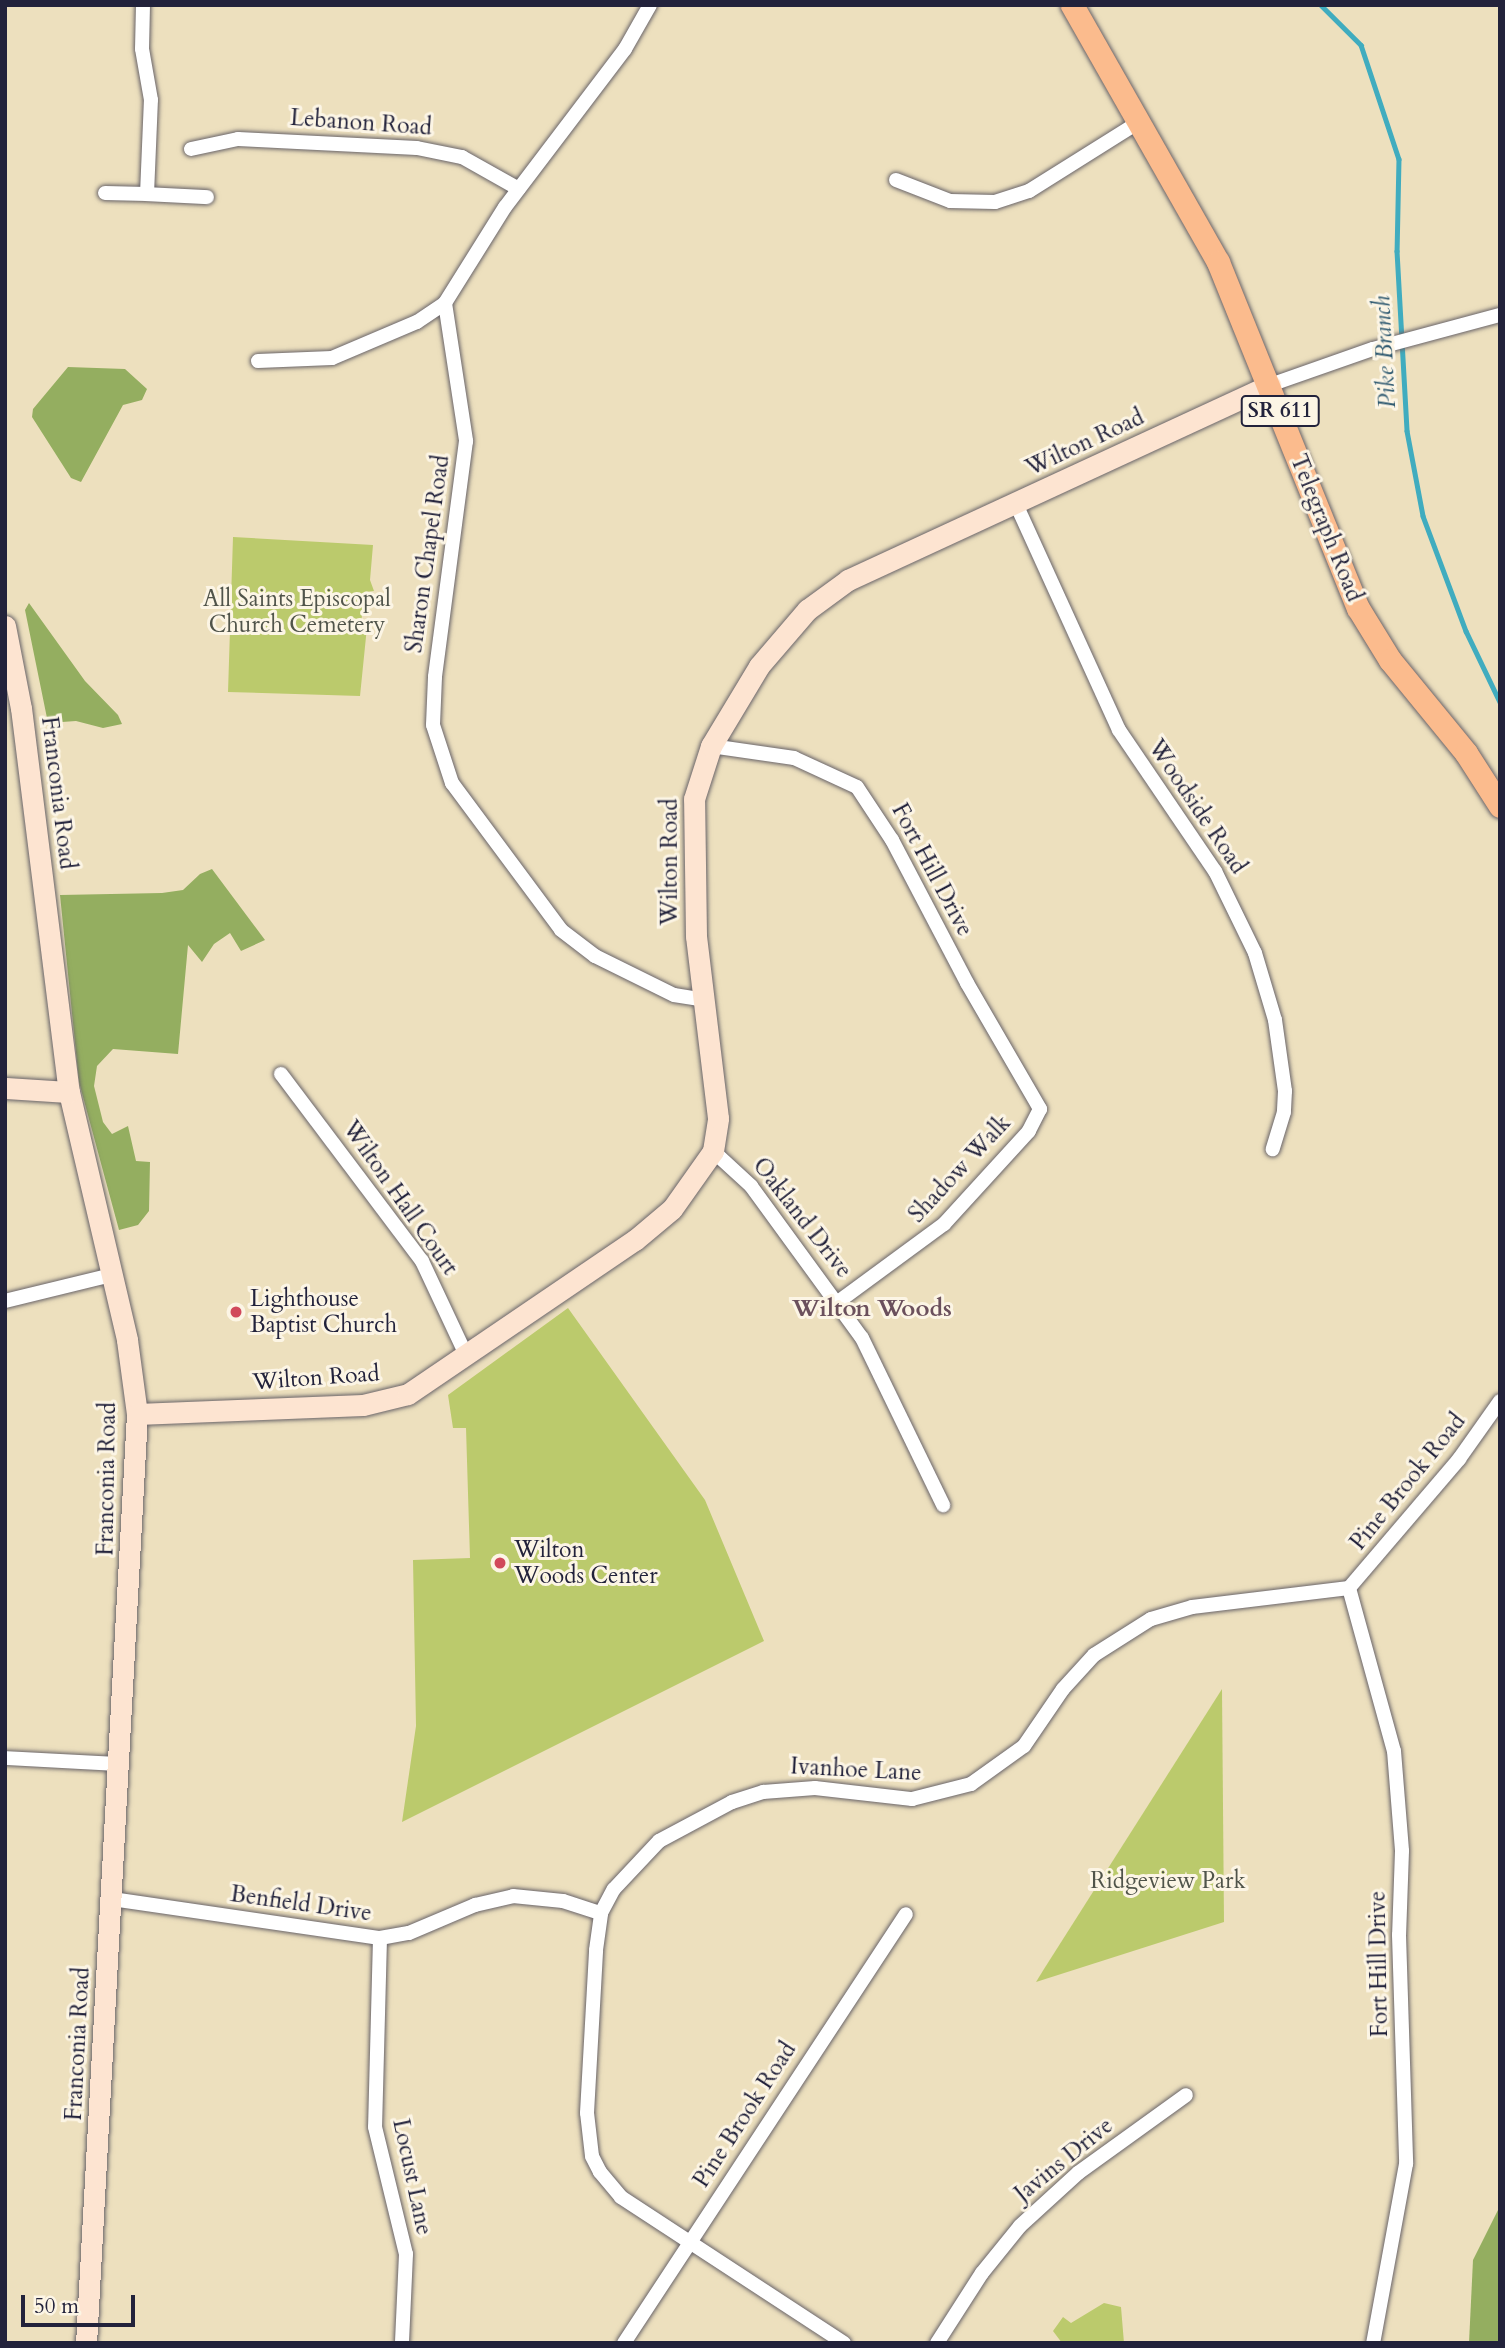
<!DOCTYPE html>
<style>
body{margin:0}
#map{position:relative;width:1505px;height:2348px;overflow:hidden;background:#ede0be;font-family:Cardo,serif}
div>[style]{position:absolute}
.green>*{inset:0;background:#bbca6c}
.forest>*{inset:0;background:#94ae60}
.stream>*{height:4.5px;margin:-2.25px;padding:0 2.25px;transform-origin:2.25px;border-radius:2.25px;background:#40acbf}
.roads{filter:drop-shadow(0 0 2px #696469) drop-shadow(0 0 2px #696469)}
.street>*{height:14px;margin:-7px;padding:0 7px;transform-origin:7px;border-radius:7px;background:#fff}
.secondary>*{height:21px;margin:-10.5px;padding:0 10.5px;transform-origin:10.5px;border-radius:10.5px;background:#fde4d1}
.primary>*{height:23px;margin:-11.5px;padding:0 11.5px;transform-origin:11.5px;border-radius:11.5px;background:#fbbb8d}
.dots>*{width:19px;height:19px;translate:-50% -50%;box-sizing:border-box;border:4px solid #fcf5e5;border-radius:50%}
span{translate:-50% -50%;white-space:nowrap;text-align:center;line-height:1.15;-webkit-text-stroke:6px #fcf5e5;paint-order:stroke}
.shield-label span{padding:2px 5px;background:#fcf5e5;border:2px solid;border-radius:5px;-webkit-text-stroke-width:0}
.shield-label{font-size:21px;color:#22223b;font-weight:700}
.street-label{font-size:23px;color:#22223b}
.park-label{font-size:23px;color:#50544a}
.poi-label{font-size:23px;color:#22223b}
.left{translate:0 -50%;text-align:left}
.water-label{font-size:24px;color:#2e5970;font-style:italic}
.neighbourhood-label{font-size:24px;color:#6b505c;font-weight:700}
.frame{position:absolute;inset:0;border:7px solid #22223b;pointer-events:none}
.scale{position:absolute;left:21px;top:2295px;width:114px;height:32px;box-sizing:border-box;border:4px solid #22223b;border-top:0;padding-left:9px;font-size:21px;line-height:24px;white-space:nowrap;color:#22223b;-webkit-text-stroke:5px #fcf5e5;paint-order:stroke}
</style>
<div id="map">
<div class="green">
<div style="clip-path:polygon(233px 537px,373px 545px,370px 580px,374px 591px,364px 592px,361px 626px,367px 627px,360px 696px,228px 692px)"></div>
<div style="clip-path:polygon(568px 1308px,705px 1500px,764px 1641px,402px 1822px,416px 1726px,413px 1560px,470px 1558px,466px 1428px,453px 1428px,448px 1395px)"></div>
<div style="clip-path:polygon(1222px 1689px,1224px 1922px,1036px 1982px,1044px 1969px)"></div>
<div style="clip-path:polygon(1104px 2303px,1121px 2307px,1124px 2343px,1062px 2343px,1053px 2331px,1063px 2317px,1071px 2323px)"></div>
</div>
<div class="forest">
<div style="clip-path:polygon(68px 367px,125px 369px,147px 389px,142px 400px,123px 405px,81px 482px,71px 478px,32px 417px,33px 409px)"></div>
<div style="clip-path:polygon(29px 603px,85px 681px,118px 715px,122px 724px,103px 728px,76px 721px,48px 723px,25px 610px)"></div>
<div style="clip-path:polygon(212px 869px,265px 940px,241px 951px,230px 933px,214px 944px,202px 962px,188px 945px,178px 1054px,113px 1049px,97px 1066px,94px 1086px,103px 1122px,112px 1134px,128px 1126px,136px 1161px,150px 1162px,149px 1211px,138px 1225px,119px 1230px,79px 1082px,60px 895px,162px 893px,183px 890px,200px 874px)"></div>
<div style="clip-path:polygon(1500px 2206px,1500px 2343px,1469px 2343px,1473px 2260px)"></div>
</div>
<div class="stream">
<div style="left:1321px;top:5px;width:57px;rotate:45deg"></div>
<div style="left:1361px;top:45px;width:120px;rotate:71.6deg"></div>
<div style="left:1399px;top:159px;width:92px;rotate:91.2deg"></div>
<div style="left:1397px;top:251px;width:180px;rotate:86.8deg"></div>
<div style="left:1407px;top:431px;width:86px;rotate:79.3deg"></div>
<div style="left:1423px;top:516px;width:123px;rotate:69.5deg"></div>
<div style="left:1466px;top:631px;width:79px;rotate:64.4deg"></div>
</div>
<div class="roads">
<div class="street">
<div style="left:650px;top:5px;width:51px;rotate:119.6deg"></div>
<div style="left:625px;top:49px;width:198px;rotate:127.2deg"></div>
<div style="left:505px;top:207px;width:113px;rotate:122deg"></div>
<div style="left:445px;top:303px;width:140px;rotate:81.3deg"></div>
<div style="left:466px;top:441px;width:238px;rotate:97.5deg"></div>
<div style="left:435px;top:677px;width:48px;rotate:92.4deg"></div>
<div style="left:433px;top:725px;width:61px;rotate:71.9deg"></div>
<div style="left:452px;top:783px;width:183px;rotate:53.4deg"></div>
<div style="left:561px;top:930px;width:43px;rotate:37.4deg"></div>
<div style="left:595px;top:956px;width:88px;rotate:26.3deg"></div>
<div style="left:674px;top:995px;width:31px;rotate:9deg"></div>
<div style="left:191px;top:149px;width:48px;rotate:-12deg"></div>
<div style="left:238px;top:139px;width:179px;rotate:2.9deg"></div>
<div style="left:417px;top:148px;width:46px;rotate:11.3deg"></div>
<div style="left:462px;top:157px;width:65px;rotate:29.3deg"></div>
<div style="left:896px;top:180px;width:58px;rotate:21.3deg"></div>
<div style="left:950px;top:201px;width:45px;rotate:1.3deg"></div>
<div style="left:995px;top:202px;width:36px;rotate:-18deg"></div>
<div style="left:1029px;top:191px;width:130px;rotate:-32.1deg"></div>
<div style="left:105px;top:193px;width:42px;rotate:1.4deg"></div>
<div style="left:147px;top:194px;width:94px;rotate:-87.6deg"></div>
<div style="left:151px;top:100px;width:52px;rotate:-100deg"></div>
<div style="left:142px;top:49px;width:44px;rotate:-88.7deg"></div>
<div style="left:147px;top:194px;width:60px;rotate:2.9deg"></div>
<div style="left:258px;top:361px;width:74px;rotate:-2.3deg"></div>
<div style="left:332px;top:358px;width:92px;rotate:-23deg"></div>
<div style="left:417px;top:322px;width:34px;rotate:-34deg"></div>
<div style="left:1270px;top:385px;width:109px;rotate:-19.3deg"></div>
<div style="left:1373px;top:349px;width:131px;rotate:-15deg"></div>
<div style="left:1016px;top:504px;width:248px;rotate:65.5deg"></div>
<div style="left:1119px;top:730px;width:171px;rotate:55.8deg"></div>
<div style="left:1215px;top:871px;width:91px;rotate:64deg"></div>
<div style="left:1255px;top:953px;width:70px;rotate:73.4deg"></div>
<div style="left:1275px;top:1020px;width:72px;rotate:82deg"></div>
<div style="left:1285px;top:1091px;width:21px;rotate:93deg"></div>
<div style="left:1284px;top:1112px;width:39px;rotate:107deg"></div>
<div style="left:711px;top:746px;width:84px;rotate:8.2deg"></div>
<div style="left:794px;top:758px;width:69px;rotate:24.7deg"></div>
<div style="left:857px;top:787px;width:64px;rotate:56.6deg"></div>
<div style="left:892px;top:840px;width:161px;rotate:62.3deg"></div>
<div style="left:967px;top:983px;width:146px;rotate:59.9deg"></div>
<div style="left:1040px;top:1109px;width:25px;rotate:117deg"></div>
<div style="left:1029px;top:1131px;width:126px;rotate:132.4deg"></div>
<div style="left:944px;top:1224px;width:132px;rotate:143.7deg"></div>
<div style="left:281px;top:1074px;width:234px;rotate:53deg"></div>
<div style="left:422px;top:1261px;width:106px;rotate:64.9deg"></div>
<div style="left:713px;top:1151px;width:52px;rotate:42.6deg"></div>
<div style="left:751px;top:1186px;width:188px;rotate:53.9deg"></div>
<div style="left:862px;top:1338px;width:186px;rotate:64.1deg"></div>
<div style="left:5px;top:1301px;width:110px;rotate:-13.7deg"></div>
<div style="left:1349px;top:1588px;width:169px;rotate:74.6deg"></div>
<div style="left:1394px;top:1751px;width:100px;rotate:85.4deg"></div>
<div style="left:1402px;top:1851px;width:84px;rotate:92deg"></div>
<div style="left:1399px;top:1935px;width:229px;rotate:88.2deg"></div>
<div style="left:1406px;top:2164px;width:182px;rotate:100.4deg"></div>
<div style="left:1349px;top:1588px;width:170px;rotate:-49.5deg"></div>
<div style="left:1459px;top:1459px;width:71px;rotate:-54.7deg"></div>
<div style="left:5px;top:1758px;width:115px;rotate:3deg"></div>
<div style="left:112px;top:1899px;width:271px;rotate:8.3deg"></div>
<div style="left:380px;top:1938px;width:29px;rotate:-10deg"></div>
<div style="left:409px;top:1933px;width:72px;rotate:-23deg"></div>
<div style="left:475px;top:1905px;width:39px;rotate:-13deg"></div>
<div style="left:513px;top:1896px;width:50px;rotate:5.7deg"></div>
<div style="left:563px;top:1901px;width:40px;rotate:18deg"></div>
<div style="left:380px;top:1938px;width:189px;rotate:91.5deg"></div>
<div style="left:375px;top:2127px;width:131px;rotate:76.3deg"></div>
<div style="left:406px;top:2254px;width:89px;rotate:92.6deg"></div>
<div style="left:624px;top:2343px;width:513px;rotate:-56.68deg"></div>
<div style="left:844px;top:2343px;width:267px;rotate:-146.8deg"></div>
<div style="left:621px;top:2197px;width:33px;rotate:-130deg"></div>
<div style="left:600px;top:2172px;width:18px;rotate:-117deg"></div>
<div style="left:592px;top:2156px;width:43px;rotate:-96.6deg"></div>
<div style="left:587px;top:2113px;width:163px;rotate:-86.8deg"></div>
<div style="left:596px;top:1950px;width:37px;rotate:-82deg"></div>
<div style="left:601px;top:1913px;width:27px;rotate:-62deg"></div>
<div style="left:614px;top:1889px;width:66px;rotate:-46.8deg"></div>
<div style="left:659px;top:1841px;width:83px;rotate:-28.1deg"></div>
<div style="left:732px;top:1802px;width:33px;rotate:-18deg"></div>
<div style="left:763px;top:1792px;width:52px;rotate:-4.4deg"></div>
<div style="left:815px;top:1788px;width:98px;rotate:6.5deg"></div>
<div style="left:912px;top:1799px;width:61px;rotate:-14.3deg"></div>
<div style="left:971px;top:1784px;width:65px;rotate:-35.6deg"></div>
<div style="left:1024px;top:1746px;width:69px;rotate:-55.6deg"></div>
<div style="left:1063px;top:1689px;width:46px;rotate:-47.6deg"></div>
<div style="left:1094px;top:1655px;width:67px;rotate:-32.3deg"></div>
<div style="left:1151px;top:1619px;width:43px;rotate:-16.3deg"></div>
<div style="left:1192px;top:1607px;width:158px;rotate:-6.9deg"></div>
<div style="left:937px;top:2343px;width:83px;rotate:-57.3deg"></div>
<div style="left:982px;top:2273px;width:60px;rotate:-51deg"></div>
<div style="left:1020px;top:2226px;width:79px;rotate:-42.4deg"></div>
<div style="left:1078px;top:2173px;width:133px;rotate:-35.8deg"></div>
</div>
<div class="secondary">
<div style="left:5px;top:626px;width:84px;rotate:79deg"></div>
<div style="left:21px;top:708px;width:387px;rotate:82.9deg"></div>
<div style="left:69px;top:1092px;width:255px;rotate:76.8deg"></div>
<div style="left:127px;top:1340px;width:75px;rotate:82.3deg"></div>
<div style="left:137px;top:1414px;width:930px;rotate:93.14deg"></div>
<div style="left:5px;top:1088px;width:64px;rotate:3.6deg"></div>
<div style="left:137px;top:1414px;width:226px;rotate:-2.3deg"></div>
<div style="left:363px;top:1405px;width:46px;rotate:-13.7deg"></div>
<div style="left:408px;top:1394px;width:274px;rotate:-34.2deg"></div>
<div style="left:635px;top:1240px;width:48px;rotate:-40deg"></div>
<div style="left:672px;top:1209px;width:71px;rotate:-54.7deg"></div>
<div style="left:713px;top:1151px;width:33px;rotate:-81deg"></div>
<div style="left:718px;top:1118px;width:183px;rotate:-96.9deg"></div>
<div style="left:696px;top:936px;width:137px;rotate:-90.8deg"></div>
<div style="left:694px;top:799px;width:56px;rotate:-72.2deg"></div>
<div style="left:711px;top:746px;width:93px;rotate:-59deg"></div>
<div style="left:759px;top:666px;width:74px;rotate:-49.4deg"></div>
<div style="left:807px;top:610px;width:51px;rotate:-36.2deg"></div>
<div style="left:848px;top:580px;width:465px;rotate:-24.8deg"></div>
</div>
<div class="primary">
<div style="left:1072px;top:5px;width:296px;rotate:60.4deg"></div>
<div style="left:1218px;top:262px;width:373px;rotate:68deg"></div>
<div style="left:1358px;top:608px;width:61px;rotate:58.4deg"></div>
<div style="left:1390px;top:660px;width:120px;rotate:50.7deg"></div>
<div style="left:1466px;top:753px;width:63px;rotate:57.3deg"></div>
</div>
</div>
<div class="dots">
<div style="left:236px;top:1312px;background:#d1495b"></div>
<div style="left:500px;top:1563px;background:#d1495b"></div>
</div>
<div class="shield-label">
<span style="left:1280px;top:411px">SR 611</span>
</div>
<div class="street-label">
<span style="left:361px;top:123px;rotate:4deg">Lebanon Road</span>
<span style="left:1085px;top:443px;rotate:-25deg">Wilton Road</span>
<span style="left:1326px;top:528px;rotate:68deg">Telegraph Road</span>
<span style="left:428px;top:554px;rotate:-82deg">Sharon Chapel Road</span>
<span style="left:58px;top:793px;rotate:83deg">Franconia Road</span>
<span style="left:1197px;top:807px;rotate:56deg">Woodside Road</span>
<span style="left:670px;top:862px;rotate:-90deg">Wilton Road</span>
<span style="left:932px;top:870px;rotate:62deg">Fort Hill Drive</span>
<span style="left:960px;top:1169px;rotate:-47deg">Shadow Walk</span>
<span style="left:400px;top:1198px;rotate:55deg">Wilton Hall Court</span>
<span style="left:802px;top:1218px;rotate:52deg">Oakland Drive</span>
<span style="left:316px;top:1378px;rotate:-4deg">Wilton Road</span>
<span style="left:107px;top:1479px;rotate:-89deg">Franconia Road</span>
<span style="left:1408px;top:1482px;rotate:-51deg">Pine Brook Road</span>
<span style="left:856px;top:1770px;rotate:3deg">Ivanhoe Lane</span>
<span style="left:301px;top:1904px;rotate:8deg">Benfield Drive</span>
<span style="left:1379px;top:1964px;rotate:-91deg">Fort Hill Drive</span>
<span style="left:78px;top:2044px;rotate:-87deg">Franconia Road</span>
<span style="left:745px;top:2115px;rotate:-57deg">Pine Brook Road</span>
<span style="left:1064px;top:2160px;rotate:-39deg">Javins Drive</span>
<span style="left:412px;top:2177px;rotate:78deg">Locust Lane</span>
</div>
<div class="park-label">
<span style="left:297px;top:612px">All Saints Episcopal<br>Church Cemetery</span>
<span style="left:1168px;top:1881px">Ridgeview Park</span>
</div>
<div class="poi-label">
<span class="left" style="left:250px;top:1312px">Lighthouse<br>Baptist Church</span>
<span class="left" style="left:514px;top:1563px">Wilton<br>Woods Center</span>
</div>
<div class="water-label">
<span style="left:1385px;top:352px;rotate:-93deg">Pike Branch</span>
</div>
<div class="neighbourhood-label">
<span style="left:872px;top:1309px">Wilton Woods</span>
</div>
<div class="frame"></div>
<div class="scale">50 m</div>
</div>
